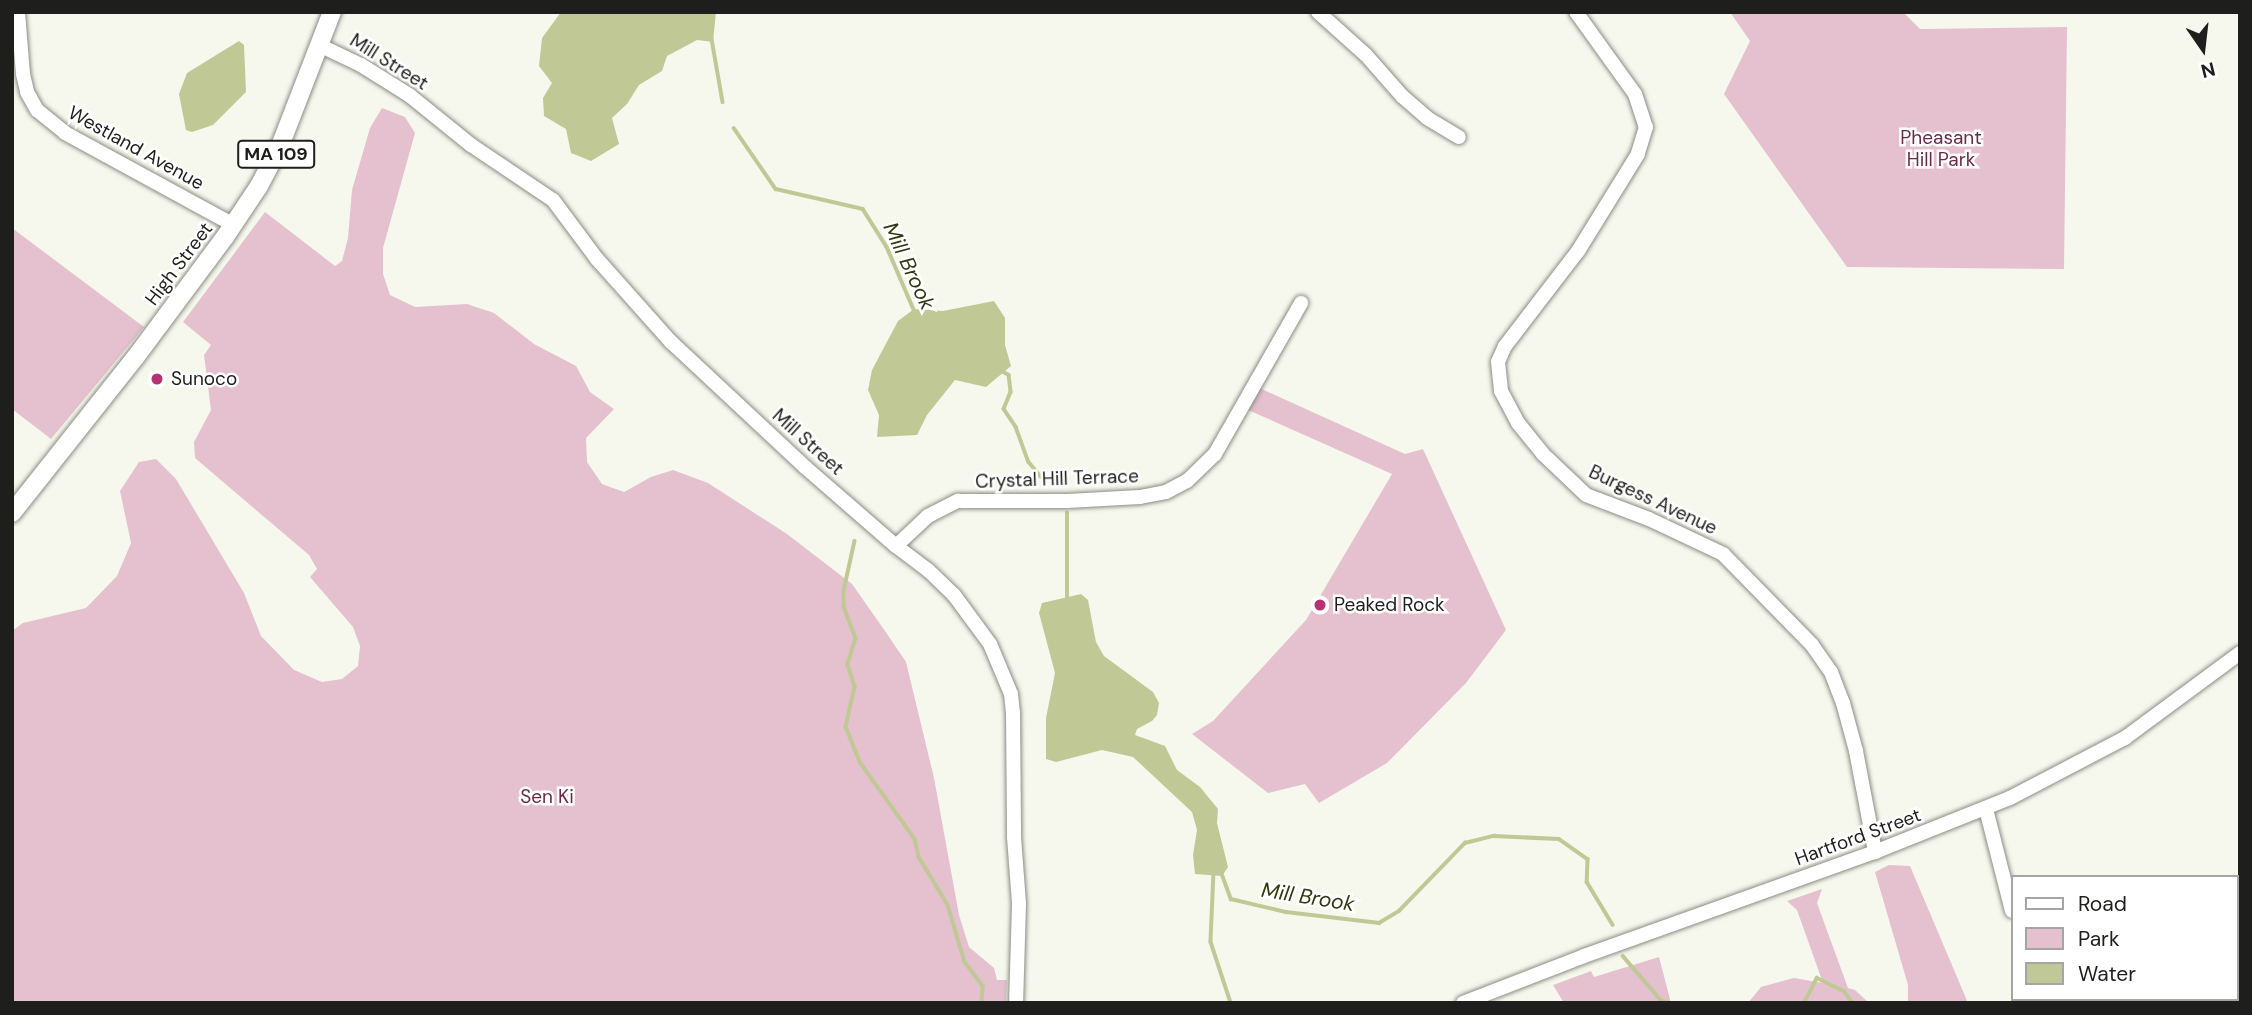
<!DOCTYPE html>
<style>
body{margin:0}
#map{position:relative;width:2252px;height:1015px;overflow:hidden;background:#f6f8ee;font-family:"DM Sans",sans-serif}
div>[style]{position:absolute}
.green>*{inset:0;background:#e5c0ce}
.water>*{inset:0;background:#c0c996}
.stream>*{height:3.5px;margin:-1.75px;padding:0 1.75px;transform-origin:1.75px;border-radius:1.75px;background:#c0c996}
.roads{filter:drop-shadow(0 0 2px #8b8d84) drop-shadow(0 0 2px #8b8d84)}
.minor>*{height:14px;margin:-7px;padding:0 7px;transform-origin:7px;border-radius:7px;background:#fff}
.major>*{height:18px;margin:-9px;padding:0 9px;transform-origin:9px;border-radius:9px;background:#fff}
.dots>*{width:19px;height:19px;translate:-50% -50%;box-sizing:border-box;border:4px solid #fff;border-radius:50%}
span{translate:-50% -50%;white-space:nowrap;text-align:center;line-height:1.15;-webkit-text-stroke:5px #fff;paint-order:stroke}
.shield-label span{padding:2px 5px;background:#fff;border:2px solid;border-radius:5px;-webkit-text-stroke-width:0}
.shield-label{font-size:18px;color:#1e1f1c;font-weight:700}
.street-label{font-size:19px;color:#1e1f1c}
.park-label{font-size:19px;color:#6b2a48}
.poi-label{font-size:19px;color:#1e1f1c}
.left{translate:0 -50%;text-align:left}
.water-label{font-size:21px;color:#323710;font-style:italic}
.frame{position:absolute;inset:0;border:14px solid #1e1f1c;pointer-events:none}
.legend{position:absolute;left:2011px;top:875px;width:228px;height:126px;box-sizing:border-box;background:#fff;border:2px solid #a5a5a4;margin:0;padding:9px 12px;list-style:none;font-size:21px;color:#1e1f1c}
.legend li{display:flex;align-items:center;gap:14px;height:35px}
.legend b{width:35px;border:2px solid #a5a5a4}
.north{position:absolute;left:2168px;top:14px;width:70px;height:70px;-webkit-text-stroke:5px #fff;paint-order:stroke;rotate:166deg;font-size:19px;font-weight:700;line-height:28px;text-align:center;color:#1e1f1c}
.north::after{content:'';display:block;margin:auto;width:24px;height:32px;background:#1e1f1c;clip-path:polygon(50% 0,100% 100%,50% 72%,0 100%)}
</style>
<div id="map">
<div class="green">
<div style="clip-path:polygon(1730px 12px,1903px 12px,1920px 29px,2067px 27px,2064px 269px,1847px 267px,1724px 94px,1750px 41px)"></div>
<div style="clip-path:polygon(382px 108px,405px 117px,415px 133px,383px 248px,383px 274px,390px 295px,415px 307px,467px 304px,494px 313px,534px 344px,576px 366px,590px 392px,614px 409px,586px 438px,587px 462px,602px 484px,624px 492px,651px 477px,673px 470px,708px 483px,787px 534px,852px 584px,885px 631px,906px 662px,934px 778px,959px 915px,969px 947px,994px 968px,997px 980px,1007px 980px,1006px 1003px,12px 1003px,12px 631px,23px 623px,86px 608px,117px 576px,131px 543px,120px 491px,139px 462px,156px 459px,176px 479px,244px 593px,261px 636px,294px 670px,322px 682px,342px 679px,358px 666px,360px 646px,353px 627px,310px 577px,317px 569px,309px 555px,195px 458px,194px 442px,211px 410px,204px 355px,211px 345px,183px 322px,265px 212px,335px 266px,342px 261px,348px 238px,352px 190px,370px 128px)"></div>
<div style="clip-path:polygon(12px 228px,144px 327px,51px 439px,12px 409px)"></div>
<div style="clip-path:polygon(1255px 386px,1405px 454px,1423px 449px,1506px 630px,1466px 683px,1387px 763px,1319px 803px,1305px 784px,1268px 793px,1192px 734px,1213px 721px,1306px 620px,1392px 474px,1246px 409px)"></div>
<div style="clip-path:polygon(1889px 865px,1910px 866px,1968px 1003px,1908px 1003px,1908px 985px,1875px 872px)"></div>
<div style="clip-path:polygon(1822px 889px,1817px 903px,1848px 988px,1855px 990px,1869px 1003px,1748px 1003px,1761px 987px,1794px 978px,1823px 983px,1797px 910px,1787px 901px)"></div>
<div style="clip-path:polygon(1659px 957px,1671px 1003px,1564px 1003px,1553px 985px,1591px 971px,1594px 977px)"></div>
</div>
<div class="water">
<div style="clip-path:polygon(561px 12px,716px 12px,713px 42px,697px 40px,667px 56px,662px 71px,639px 85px,627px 104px,612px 118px,619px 144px,591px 161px,571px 153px,566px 129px,544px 116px,543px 98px,552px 83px,539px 66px,542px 38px)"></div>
<div style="clip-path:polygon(239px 41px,244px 45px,246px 92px,213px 125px,192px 132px,186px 130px,179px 94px,187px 73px)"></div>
<div style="clip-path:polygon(994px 301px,1005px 318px,1005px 345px,1011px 366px,986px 387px,955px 380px,927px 415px,917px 435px,877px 437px,879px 415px,868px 390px,872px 370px,898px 321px,914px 309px,943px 311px)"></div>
<div style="clip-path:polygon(1081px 594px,1088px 600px,1096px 642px,1104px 656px,1153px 692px,1159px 703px,1157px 715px,1152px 721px,1137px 729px,1135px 735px,1165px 746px,1177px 770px,1200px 787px,1218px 809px,1217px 823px,1228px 867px,1222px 876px,1195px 874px,1193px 855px,1197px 830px,1192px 812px,1133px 757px,1102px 750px,1056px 762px,1046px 759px,1046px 718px,1055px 673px,1039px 613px,1042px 603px)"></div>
</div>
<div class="stream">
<div style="left:712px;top:39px;width:64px;rotate:80.1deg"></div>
<div style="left:734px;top:128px;width:74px;rotate:55.5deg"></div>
<div style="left:776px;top:189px;width:89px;rotate:12.9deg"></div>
<div style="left:863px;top:209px;width:45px;rotate:57.7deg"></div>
<div style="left:887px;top:247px;width:71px;rotate:66.7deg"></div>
<div style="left:1000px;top:370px;width:10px;rotate:29deg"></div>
<div style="left:1009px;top:375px;width:17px;rotate:83deg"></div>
<div style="left:1011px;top:392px;width:18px;rotate:112deg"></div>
<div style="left:1004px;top:409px;width:22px;rotate:56deg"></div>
<div style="left:1016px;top:427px;width:37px;rotate:70deg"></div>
<div style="left:1029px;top:462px;width:19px;rotate:51deg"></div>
<div style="left:855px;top:541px;width:51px;rotate:102.4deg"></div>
<div style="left:844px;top:591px;width:16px;rotate:90deg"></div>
<div style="left:844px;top:607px;width:33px;rotate:69deg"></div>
<div style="left:856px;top:638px;width:28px;rotate:107deg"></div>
<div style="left:848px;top:665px;width:23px;rotate:72deg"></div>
<div style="left:855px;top:687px;width:41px;rotate:102.7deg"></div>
<div style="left:846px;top:727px;width:38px;rotate:68deg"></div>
<div style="left:860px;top:762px;width:95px;rotate:54.5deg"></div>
<div style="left:915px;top:839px;width:18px;rotate:77deg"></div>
<div style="left:919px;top:857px;width:56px;rotate:58.9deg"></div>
<div style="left:948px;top:905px;width:59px;rotate:73.4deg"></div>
<div style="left:965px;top:962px;width:30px;rotate:53deg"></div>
<div style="left:983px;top:986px;width:17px;rotate:93deg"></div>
<div style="left:1067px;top:601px;width:88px;rotate:-90deg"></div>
<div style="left:1221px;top:871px;width:30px;rotate:70deg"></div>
<div style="left:1231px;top:899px;width:57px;rotate:13.3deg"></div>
<div style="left:1286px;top:912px;width:94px;rotate:6.7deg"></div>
<div style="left:1379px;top:923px;width:23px;rotate:-31deg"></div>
<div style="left:1399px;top:911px;width:95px;rotate:-45.9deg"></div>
<div style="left:1465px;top:843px;width:30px;rotate:-14deg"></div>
<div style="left:1494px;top:836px;width:65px;rotate:2.6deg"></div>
<div style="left:1559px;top:839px;width:35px;rotate:35deg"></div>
<div style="left:1588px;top:859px;width:23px;rotate:92deg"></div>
<div style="left:1587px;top:882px;width:50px;rotate:58.8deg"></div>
<div style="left:1214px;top:872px;width:70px;rotate:92.5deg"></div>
<div style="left:1211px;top:942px;width:64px;rotate:71.8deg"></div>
<div style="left:1623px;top:956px;width:58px;rotate:49.2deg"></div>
<div style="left:1661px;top:1000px;width:8px;rotate:23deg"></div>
<div style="left:1804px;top:1003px;width:28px;rotate:-63deg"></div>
<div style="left:1817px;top:978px;width:30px;rotate:26deg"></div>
<div style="left:1844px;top:991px;width:15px;rotate:53deg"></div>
</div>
<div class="roads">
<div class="minor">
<div style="left:18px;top:12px;width:62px;rotate:85.4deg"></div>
<div style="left:23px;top:74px;width:18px;rotate:77deg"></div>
<div style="left:27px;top:92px;width:21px;rotate:61deg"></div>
<div style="left:37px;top:110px;width:36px;rotate:39deg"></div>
<div style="left:65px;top:133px;width:192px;rotate:28.6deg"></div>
<div style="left:1318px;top:12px;width:64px;rotate:41.9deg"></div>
<div style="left:1366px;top:55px;width:55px;rotate:48.7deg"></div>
<div style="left:1402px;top:96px;width:33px;rotate:41deg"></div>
<div style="left:1427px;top:118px;width:37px;rotate:31deg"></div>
<div style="left:1576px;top:12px;width:101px;rotate:54.3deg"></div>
<div style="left:1635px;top:94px;width:35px;rotate:72deg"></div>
<div style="left:1646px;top:127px;width:28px;rotate:107deg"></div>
<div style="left:1638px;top:154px;width:114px;rotate:121.7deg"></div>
<div style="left:1578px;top:251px;width:120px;rotate:127.5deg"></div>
<div style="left:1505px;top:346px;width:17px;rotate:114deg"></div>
<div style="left:1498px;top:362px;width:29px;rotate:84deg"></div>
<div style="left:1501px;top:391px;width:36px;rotate:62deg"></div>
<div style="left:1518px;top:423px;width:40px;rotate:51deg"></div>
<div style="left:1543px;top:454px;width:59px;rotate:43.6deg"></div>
<div style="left:1586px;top:495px;width:67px;rotate:20.9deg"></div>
<div style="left:1649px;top:519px;width:82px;rotate:25.3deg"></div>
<div style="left:1723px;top:554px;width:127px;rotate:45.6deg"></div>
<div style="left:1812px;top:645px;width:33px;rotate:55deg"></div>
<div style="left:1831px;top:672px;width:33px;rotate:69deg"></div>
<div style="left:1843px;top:703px;width:50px;rotate:74.8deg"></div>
<div style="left:1856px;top:751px;width:103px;rotate:79.3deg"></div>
<div style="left:319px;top:45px;width:47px;rotate:25.5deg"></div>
<div style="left:361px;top:65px;width:57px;rotate:32deg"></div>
<div style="left:409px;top:95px;width:80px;rotate:38.9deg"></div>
<div style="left:471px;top:145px;width:99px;rotate:33.9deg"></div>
<div style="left:553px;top:200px;width:74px;rotate:53.3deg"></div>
<div style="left:597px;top:259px;width:111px;rotate:48.3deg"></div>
<div style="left:671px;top:342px;width:183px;rotate:43deg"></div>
<div style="left:805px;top:467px;width:121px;rotate:41deg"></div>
<div style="left:896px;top:546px;width:40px;rotate:37deg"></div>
<div style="left:928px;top:570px;width:36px;rotate:44deg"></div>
<div style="left:954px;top:595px;width:61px;rotate:53.7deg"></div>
<div style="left:990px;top:644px;width:54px;rotate:67.2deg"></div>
<div style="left:1011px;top:694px;width:19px;rotate:84deg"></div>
<div style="left:1013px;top:713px;width:124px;rotate:89.5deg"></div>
<div style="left:1014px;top:837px;width:67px;rotate:85.7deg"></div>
<div style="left:1019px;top:904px;width:99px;rotate:91.7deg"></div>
<div style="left:896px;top:546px;width:44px;rotate:-43.2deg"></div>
<div style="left:928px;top:516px;width:34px;rotate:-27deg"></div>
<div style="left:958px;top:501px;width:109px"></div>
<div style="left:1067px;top:501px;width:73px;rotate:-3.1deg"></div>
<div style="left:1140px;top:497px;width:26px;rotate:-11deg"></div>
<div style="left:1166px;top:492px;width:24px;rotate:-28deg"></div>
<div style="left:1187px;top:481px;width:39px;rotate:-44deg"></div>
<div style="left:1215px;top:454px;width:174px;rotate:-60.3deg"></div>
<div style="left:1986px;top:809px;width:105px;rotate:75.7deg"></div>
<div style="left:1463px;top:1003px;width:130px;rotate:-21.2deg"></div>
<div style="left:1584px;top:956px;width:309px;rotate:-19.7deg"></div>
<div style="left:1875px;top:852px;width:145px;rotate:-21.8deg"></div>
<div style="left:2010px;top:798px;width:130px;rotate:-27.6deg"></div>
<div style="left:2125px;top:738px;width:143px;rotate:-36.5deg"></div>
</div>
<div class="major">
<div style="left:12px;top:513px;width:198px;rotate:-51.6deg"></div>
<div style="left:135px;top:358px;width:151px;rotate:-53.4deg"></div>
<div style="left:225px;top:237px;width:61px;rotate:-56.3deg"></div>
<div style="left:259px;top:186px;width:45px;rotate:-62.3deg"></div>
<div style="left:280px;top:146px;width:144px;rotate:-68.8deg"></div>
</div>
</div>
<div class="dots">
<div style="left:157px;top:379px;background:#b73175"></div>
<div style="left:1320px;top:605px;background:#b73175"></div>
</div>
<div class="shield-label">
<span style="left:276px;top:154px">MA 109</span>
</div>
<div class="street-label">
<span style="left:389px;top:62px;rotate:32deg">Mill Street</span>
<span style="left:136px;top:148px;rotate:29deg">Westland Avenue</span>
<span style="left:179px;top:264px;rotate:-53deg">High Street</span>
<span style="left:808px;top:442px;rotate:42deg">Mill Street</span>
<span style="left:1057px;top:479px;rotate:-2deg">Crystal Hill Terrace</span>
<span style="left:1653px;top:500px;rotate:25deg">Burgess Avenue</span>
<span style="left:1858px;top:837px;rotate:-20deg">Hartford Street</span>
</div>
<div class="park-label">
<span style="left:1941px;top:149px">Pheasant<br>Hill Park</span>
<span style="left:547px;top:797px">Sen Ki</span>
</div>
<div class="poi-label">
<span class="left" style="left:171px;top:379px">Sunoco</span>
<span class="left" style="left:1334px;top:605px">Peaked Rock</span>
</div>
<div class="water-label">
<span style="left:909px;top:266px;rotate:65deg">Mill Brook</span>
<span style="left:1308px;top:897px;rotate:9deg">Mill Brook</span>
</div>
<div class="frame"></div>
<ul class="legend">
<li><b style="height:9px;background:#fff"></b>Road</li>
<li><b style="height:19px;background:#e5c0ce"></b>Park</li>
<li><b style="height:19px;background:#c0c996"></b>Water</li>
</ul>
<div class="north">N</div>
</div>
